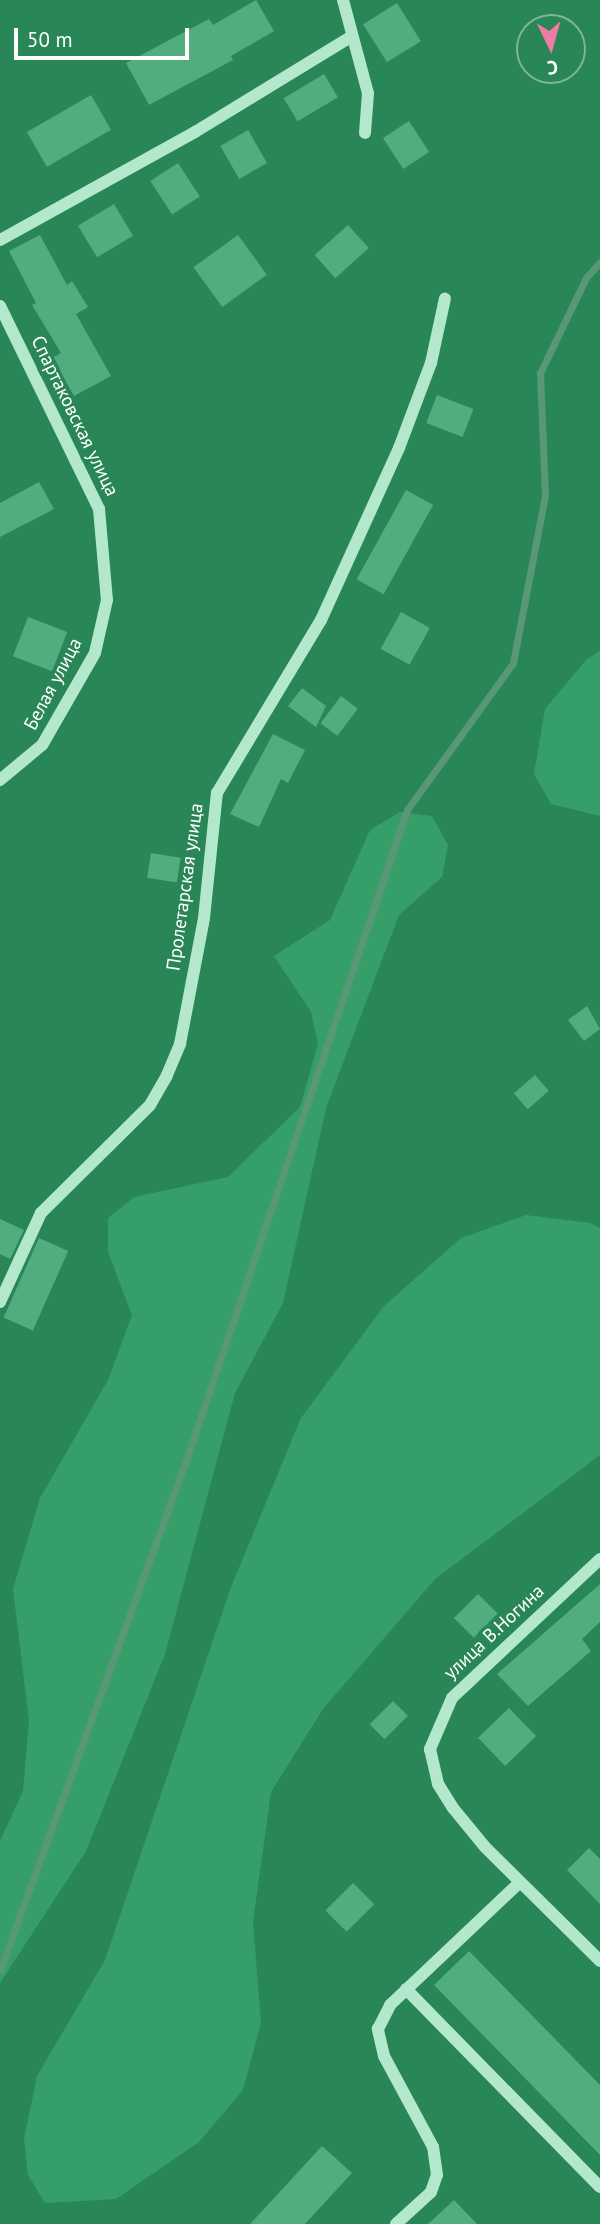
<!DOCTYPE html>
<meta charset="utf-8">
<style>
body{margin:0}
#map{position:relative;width:600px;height:2224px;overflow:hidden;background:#298657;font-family:"PT Sans",sans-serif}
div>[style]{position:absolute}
.green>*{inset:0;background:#369f69}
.stream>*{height:7px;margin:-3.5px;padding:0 3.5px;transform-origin:3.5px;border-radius:3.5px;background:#589877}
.building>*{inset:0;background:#51ad7e;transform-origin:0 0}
.minor>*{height:12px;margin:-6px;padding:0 6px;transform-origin:6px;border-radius:6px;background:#b4e8cd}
span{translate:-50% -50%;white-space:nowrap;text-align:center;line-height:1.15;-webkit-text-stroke:7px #298657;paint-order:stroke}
.street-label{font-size:19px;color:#fff}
.north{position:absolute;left:516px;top:14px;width:70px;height:70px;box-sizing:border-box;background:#298657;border:2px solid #7fb69a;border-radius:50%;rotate:175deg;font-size:19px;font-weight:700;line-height:28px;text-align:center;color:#fff}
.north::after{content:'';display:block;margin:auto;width:24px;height:32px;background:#ef7ba5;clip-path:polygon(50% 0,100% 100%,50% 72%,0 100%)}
.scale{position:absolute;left:14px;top:28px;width:175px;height:32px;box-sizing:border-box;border:4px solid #fff;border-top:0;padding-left:9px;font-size:21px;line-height:24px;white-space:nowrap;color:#fff;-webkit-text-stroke:5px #298657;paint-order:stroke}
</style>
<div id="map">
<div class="green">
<div style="clip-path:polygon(600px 651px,600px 816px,551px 804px,534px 774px,545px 709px,587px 659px)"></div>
<div style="clip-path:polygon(400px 812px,432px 816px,448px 845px,442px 877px,399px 915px,326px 1108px,283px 1303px,235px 1393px,165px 1654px,86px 1851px,0 1983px,0 1841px,23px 1791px,29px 1721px,13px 1589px,40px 1498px,108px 1380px,132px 1315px,108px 1252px,108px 1218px,134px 1197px,228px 1177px,300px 1107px,318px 1044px,311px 1012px,274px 956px,330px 920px,370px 830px)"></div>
<div style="clip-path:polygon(526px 1215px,590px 1223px,600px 1228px,600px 1455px,435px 1579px,323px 1709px,271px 1792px,253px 1922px,261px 2023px,243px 2090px,199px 2142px,116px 2199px,45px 2203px,28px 2175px,24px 2139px,37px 2076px,105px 1960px,231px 1587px,301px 1418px,384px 1306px,461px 1238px)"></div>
</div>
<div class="stream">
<div style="left:0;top:1970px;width:540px;rotate:-69.95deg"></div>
<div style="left:185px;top:1463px;width:690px;rotate:-71.22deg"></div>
<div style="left:407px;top:810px;width:181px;rotate:-54.2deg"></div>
<div style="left:513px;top:663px;width:170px;rotate:-79.2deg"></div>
<div style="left:545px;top:496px;width:123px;rotate:-92.3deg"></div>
<div style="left:540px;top:373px;width:106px;rotate:-64.2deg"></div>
<div style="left:586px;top:278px;width:21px;rotate:-49deg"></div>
</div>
<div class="building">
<div style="clip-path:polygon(256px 0,274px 31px,231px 56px,233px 60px,149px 105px,126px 63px,209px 19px,213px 25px)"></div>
<div style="left:397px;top:3px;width:45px;height:40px;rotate:58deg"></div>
<div style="left:324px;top:74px;width:27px;height:47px;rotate:59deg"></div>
<div style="left:91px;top:95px;width:40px;height:74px;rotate:60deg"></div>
<div style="left:409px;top:121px;width:37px;height:31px;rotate:57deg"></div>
<div style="left:248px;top:130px;width:38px;height:32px;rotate:60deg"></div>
<div style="left:178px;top:163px;width:40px;height:33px;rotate:57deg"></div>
<div style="left:114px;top:204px;width:37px;height:42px;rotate:59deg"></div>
<div style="left:348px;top:225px;width:31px;height:45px;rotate:48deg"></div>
<div style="clip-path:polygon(40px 235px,67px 285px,72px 281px,88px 307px,76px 314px,111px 376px,74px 396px,52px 358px,61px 353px,32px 305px,36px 303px,9px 251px)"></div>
<div style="left:238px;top:235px;width:49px;height:55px;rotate:54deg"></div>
<div style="left:437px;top:395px;width:39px;height:30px;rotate:21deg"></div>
<div style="clip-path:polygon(39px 482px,54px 509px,0 537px,0 503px)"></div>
<div style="left:406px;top:490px;width:31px;height:102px;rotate:29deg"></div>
<div style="left:401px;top:612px;width:33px;height:42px;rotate:29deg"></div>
<div style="left:28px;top:617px;width:42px;height:42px;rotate:21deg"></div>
<div style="clip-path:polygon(302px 688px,326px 706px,316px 727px,288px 706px)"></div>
<div style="left:341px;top:696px;width:21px;height:34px;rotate:37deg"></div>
<div style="clip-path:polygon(273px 734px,305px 750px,288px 783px,281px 779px,259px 827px,230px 814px)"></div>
<div style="left:151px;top:853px;width:30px;height:25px;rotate:9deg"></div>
<div style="clip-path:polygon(587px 1006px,600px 1029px,584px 1041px,568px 1020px)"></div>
<div style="left:535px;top:1075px;width:21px;height:28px;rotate:49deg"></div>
<div style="clip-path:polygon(0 1219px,24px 1230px,10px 1259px,0 1254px)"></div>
<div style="left:39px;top:1238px;width:32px;height:87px;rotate:24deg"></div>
<div style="clip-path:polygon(600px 1584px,600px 1622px,582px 1639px,591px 1651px,528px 1706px,497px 1674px)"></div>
<div style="left:478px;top:1594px;width:28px;height:34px;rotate:45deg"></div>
<div style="left:393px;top:1701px;width:21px;height:33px;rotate:45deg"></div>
<div style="left:509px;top:1708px;width:39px;height:43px;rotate:46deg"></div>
<div style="clip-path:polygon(589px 1848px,600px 1859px,600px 1904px,567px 1870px)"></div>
<div style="left:353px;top:1883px;width:30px;height:39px;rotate:45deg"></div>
<div style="clip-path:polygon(469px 1951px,600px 2085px,600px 2155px,434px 1985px)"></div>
<div style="clip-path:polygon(322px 2146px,352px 2173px,305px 2224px,250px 2224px)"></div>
<div style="clip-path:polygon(454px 2200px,477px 2224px,428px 2224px)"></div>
</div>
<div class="minor">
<div style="left:343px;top:0;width:96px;rotate:75deg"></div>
<div style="left:368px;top:93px;width:40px;rotate:94.3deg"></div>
<div style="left:0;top:240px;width:223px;rotate:-29deg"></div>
<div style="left:195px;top:132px;width:184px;rotate:-31.4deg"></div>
<div style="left:0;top:306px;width:226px;rotate:64deg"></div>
<div style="left:99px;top:509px;width:91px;rotate:85deg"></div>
<div style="left:107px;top:600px;width:54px;rotate:102.8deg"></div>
<div style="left:95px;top:653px;width:106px;rotate:119.9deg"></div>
<div style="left:42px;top:745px;width:55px;rotate:140.2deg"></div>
<div style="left:0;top:1302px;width:98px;rotate:-65.3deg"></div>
<div style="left:41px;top:1213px;width:153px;rotate:-44.7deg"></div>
<div style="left:150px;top:1105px;width:34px;rotate:-60deg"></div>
<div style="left:167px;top:1075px;width:34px;rotate:-67deg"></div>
<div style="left:180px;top:1044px;width:128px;rotate:-79.2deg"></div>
<div style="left:204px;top:918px;width:126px;rotate:-84.1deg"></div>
<div style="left:217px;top:793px;width:202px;rotate:-59deg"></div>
<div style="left:321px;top:620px;width:189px;rotate:-65.6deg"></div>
<div style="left:399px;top:448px;width:91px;rotate:-69.4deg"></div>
<div style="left:431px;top:363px;width:66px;rotate:-77.8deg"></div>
<div style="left:600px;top:1559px;width:203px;rotate:136.8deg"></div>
<div style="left:452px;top:1698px;width:56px;rotate:113.3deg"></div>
<div style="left:430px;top:1749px;width:36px;rotate:77deg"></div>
<div style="left:438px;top:1784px;width:28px;rotate:58deg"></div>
<div style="left:453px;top:1808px;width:50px;rotate:50.6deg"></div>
<div style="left:485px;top:1847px;width:162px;rotate:44.7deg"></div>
<div style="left:406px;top:1989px;width:277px;rotate:45.6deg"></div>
<div style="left:396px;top:2224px;width:47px;rotate:-42.4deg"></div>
<div style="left:431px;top:2192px;width:18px;rotate:-71deg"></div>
<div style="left:437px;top:2175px;width:28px;rotate:-98deg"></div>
<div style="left:433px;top:2147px;width:103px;rotate:-118.3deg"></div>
<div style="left:384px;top:2056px;width:28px;rotate:-103deg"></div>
<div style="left:378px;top:2029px;width:27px;rotate:-63deg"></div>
<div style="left:390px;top:2005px;width:179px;rotate:-43.4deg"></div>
</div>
<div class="street-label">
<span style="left:75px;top:416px;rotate:64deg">Спартаковская улица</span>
<span style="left:53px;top:684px;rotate:-62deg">Белая улица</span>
<span style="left:185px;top:887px;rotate:-82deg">Пролетарская улица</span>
<span style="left:494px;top:1632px;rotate:-43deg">улица В.Ногина</span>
</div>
<div class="north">С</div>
<div class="scale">50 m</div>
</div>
